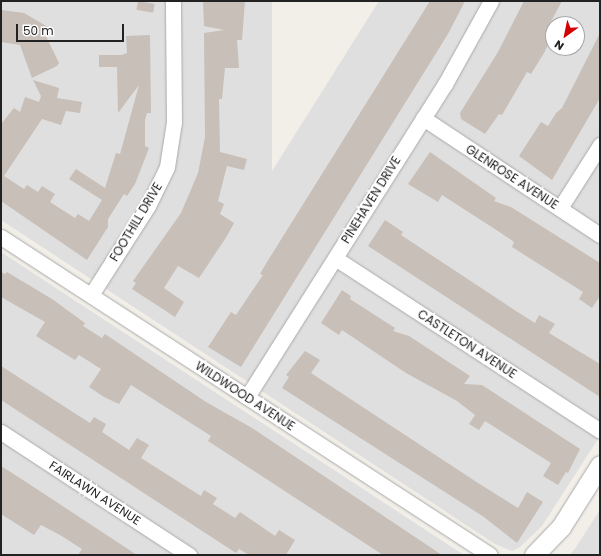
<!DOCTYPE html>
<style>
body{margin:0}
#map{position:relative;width:601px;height:556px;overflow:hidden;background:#f2efe9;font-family:Poppins,sans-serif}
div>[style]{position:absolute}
.residential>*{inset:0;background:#e0dfdf}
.building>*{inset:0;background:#c7bfb8;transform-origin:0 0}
.roads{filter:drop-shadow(0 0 1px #a9a9a9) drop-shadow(0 0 1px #a9a9a9)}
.minor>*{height:15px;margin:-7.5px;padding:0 7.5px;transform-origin:7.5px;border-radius:7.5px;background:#fff}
.tertiary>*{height:19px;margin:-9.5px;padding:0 9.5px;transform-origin:9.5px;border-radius:9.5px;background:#fff}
span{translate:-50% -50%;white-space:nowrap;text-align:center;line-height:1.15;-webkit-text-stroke:4px #fff;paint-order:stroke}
.street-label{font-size:12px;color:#222}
.frame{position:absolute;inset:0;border:2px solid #222;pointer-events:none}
.north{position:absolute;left:545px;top:16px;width:40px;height:40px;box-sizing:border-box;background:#fff;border:1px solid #a7a7a7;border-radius:50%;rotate:213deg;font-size:11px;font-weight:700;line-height:16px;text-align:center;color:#222}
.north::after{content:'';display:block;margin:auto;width:14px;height:18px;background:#d40000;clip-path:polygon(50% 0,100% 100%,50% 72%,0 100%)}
.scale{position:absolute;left:16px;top:24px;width:108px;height:18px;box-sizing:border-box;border:2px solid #222;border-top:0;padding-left:5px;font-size:12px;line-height:14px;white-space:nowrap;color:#222;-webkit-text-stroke:3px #fff;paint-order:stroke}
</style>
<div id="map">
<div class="residential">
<div style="clip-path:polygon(evenodd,1px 1px,272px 1px,272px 171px,379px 1px,600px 1px,600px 436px,542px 526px,520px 547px,512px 551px,495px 544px,1px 220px,1px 1px,553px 24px,577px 24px,577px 48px,553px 48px,553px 24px)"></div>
<div style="clip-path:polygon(1px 252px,464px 555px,1px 555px)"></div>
<div style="clip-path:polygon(600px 510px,600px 555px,570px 555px,576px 547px)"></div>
</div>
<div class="building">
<div style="left:138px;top:1px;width:17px;height:9px;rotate:10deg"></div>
<div style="clip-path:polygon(203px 1px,245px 1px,242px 40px,237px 40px,239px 68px,225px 68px,222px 99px,219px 99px,220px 152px,247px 159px,244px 170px,227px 166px,218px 201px,224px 204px,220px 214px,234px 223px,227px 236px,199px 278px,178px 266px,164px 288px,184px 302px,175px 317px,132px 289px,136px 283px,133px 281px,181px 213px,198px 173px,205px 137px,204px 33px,224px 30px,204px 26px)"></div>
<div style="clip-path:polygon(430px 1px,465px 1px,448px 34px,241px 367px,208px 347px,231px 312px,236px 315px,263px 275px,260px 274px,267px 262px)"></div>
<div style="clip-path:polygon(524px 1px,562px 1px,548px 27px,553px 30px,553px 35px,544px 53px,531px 74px,527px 72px,502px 115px,499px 114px,485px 134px,461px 119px,460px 113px,498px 52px)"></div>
<div style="clip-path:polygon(1px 10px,24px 13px,48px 27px,44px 32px,59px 63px,57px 66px,32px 78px,20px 45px,1px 42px)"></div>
<div style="clip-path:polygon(600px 33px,600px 98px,552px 180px,519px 156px,541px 122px,548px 126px,556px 113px,562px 108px)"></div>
<div style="clip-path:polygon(150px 35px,151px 113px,147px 113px,145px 120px,145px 146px,149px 148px,135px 184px,127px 196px,124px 194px,108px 219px,108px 227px,87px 260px,1px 201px,1px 124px,14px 108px,20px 112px,25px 97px,39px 102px,41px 96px,33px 80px,59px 88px,57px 98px,82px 102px,80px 113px,66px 111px,61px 125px,42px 119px,4px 176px,24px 189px,27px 185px,38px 192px,42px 186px,55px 194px,50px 202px,75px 218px,78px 214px,89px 221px,102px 200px,69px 179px,76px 169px,105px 188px,116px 153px,120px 154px,139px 85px,118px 113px,117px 67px,99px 67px,99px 55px,122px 55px,127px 53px,126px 36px)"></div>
<div style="clip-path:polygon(430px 152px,496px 198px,494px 201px,511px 207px,600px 263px,600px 296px,592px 308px,579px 299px,583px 292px,512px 247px,514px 242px,501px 233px,442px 195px,438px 202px,408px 184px)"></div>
<div style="clip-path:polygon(385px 220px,403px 232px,401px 235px,516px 311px,535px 323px,539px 315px,555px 324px,549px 333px,600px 364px,600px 397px,368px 246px)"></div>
<div style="clip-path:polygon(1px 272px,5px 274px,7px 272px,52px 299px,85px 323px,83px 326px,102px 338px,105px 334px,206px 402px,252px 428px,442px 555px,383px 555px,208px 441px,211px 436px,131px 385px,119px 404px,104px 397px,89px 387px,101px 369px,79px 355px,75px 360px,36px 336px,45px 322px,1px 297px)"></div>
<div style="clip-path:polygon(342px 290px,351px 296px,350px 299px,395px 328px,393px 331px,409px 336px,470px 376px,464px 384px,482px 385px,580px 449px,568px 473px,566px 472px,558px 485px,543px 476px,551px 463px,485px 421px,479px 430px,469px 424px,475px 415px,457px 401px,406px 373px,342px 330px,339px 335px,321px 323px)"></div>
<div style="clip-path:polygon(305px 351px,320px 360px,311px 373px,478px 483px,518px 508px,527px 492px,543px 502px,517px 543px,484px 517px,282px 388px,289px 377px,286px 375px)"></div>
<div style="clip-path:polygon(1px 366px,90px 423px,94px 417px,106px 424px,102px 432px,129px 450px,137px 438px,149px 445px,141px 458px,201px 496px,204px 490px,217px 498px,213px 504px,235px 518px,240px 512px,275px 536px,279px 530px,295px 540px,286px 555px,249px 555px,239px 549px,236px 553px,1px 400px)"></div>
<div style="clip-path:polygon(1px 466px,20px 478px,137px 555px,78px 555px,82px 549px,60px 535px,41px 525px,34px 535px,1px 514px)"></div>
</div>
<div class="roads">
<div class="minor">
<div style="left:423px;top:118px;width:212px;rotate:33.5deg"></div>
<div style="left:560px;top:208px;width:75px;rotate:-57.6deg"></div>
<div style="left:1px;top:237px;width:583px;rotate:33.04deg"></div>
<div style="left:335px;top:258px;width:316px;rotate:33.1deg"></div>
<div style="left:91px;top:295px;width:106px;rotate:-57.4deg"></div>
<div style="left:148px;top:206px;width:43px;rotate:-64deg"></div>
<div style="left:167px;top:167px;width:46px;rotate:-81.2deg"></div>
<div style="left:174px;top:122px;width:121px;rotate:-90.5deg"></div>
<div style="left:247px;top:397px;width:370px;rotate:-57.7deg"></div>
<div style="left:445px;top:84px;width:95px;rotate:-61deg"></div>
<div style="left:1px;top:432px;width:225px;rotate:33.2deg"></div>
</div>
<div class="tertiary">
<div style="left:534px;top:555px;width:39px;rotate:-46deg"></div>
<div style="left:561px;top:527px;width:73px;rotate:-57.8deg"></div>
</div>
</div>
<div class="street-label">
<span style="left:512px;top:177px;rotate:33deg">GLENROSE AVENUE</span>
<span style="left:371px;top:200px;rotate:-58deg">PINEHAVEN DRIVE</span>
<span style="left:136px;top:222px;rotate:-59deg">FOOTHILL DRIVE</span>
<span style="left:467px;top:344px;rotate:33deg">CASTLETON AVENUE</span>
<span style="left:245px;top:396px;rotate:33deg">WILDWOOD AVENUE</span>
<span style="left:95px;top:493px;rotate:33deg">FAIRLAWN AVENUE</span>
</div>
<div class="frame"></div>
<div class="north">N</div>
<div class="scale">50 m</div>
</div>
